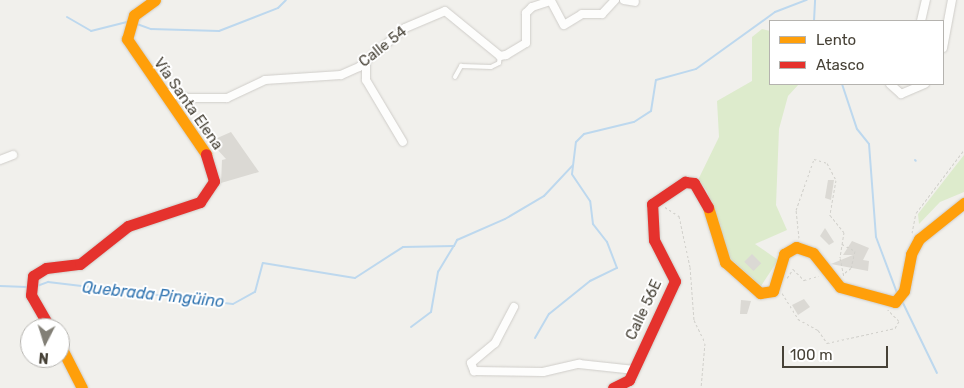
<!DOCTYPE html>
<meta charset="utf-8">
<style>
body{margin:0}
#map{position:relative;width:964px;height:388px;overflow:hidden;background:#f1f0ec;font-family:Rubik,sans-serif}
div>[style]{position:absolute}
.green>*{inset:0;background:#ddebcc}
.stream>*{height:2px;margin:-1px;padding:0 1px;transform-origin:1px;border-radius:1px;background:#bdd8ee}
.building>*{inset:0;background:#dbd9d4;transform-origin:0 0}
.path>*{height:1px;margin-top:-0.5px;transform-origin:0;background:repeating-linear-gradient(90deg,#d1d0cb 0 2.5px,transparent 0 5px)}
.roads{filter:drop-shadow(0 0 1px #cfcdc9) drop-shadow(0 0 1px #cfcdc9)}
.lane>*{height:4px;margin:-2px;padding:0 2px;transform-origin:2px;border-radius:2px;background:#fdfdfc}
.street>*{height:8px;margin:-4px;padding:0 4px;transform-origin:4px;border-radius:4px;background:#fdfdfc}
.slow>*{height:11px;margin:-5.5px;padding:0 5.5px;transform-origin:5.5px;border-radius:5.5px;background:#ff9f0a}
.jam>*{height:11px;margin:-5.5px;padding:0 5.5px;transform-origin:5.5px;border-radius:5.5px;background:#e5322d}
span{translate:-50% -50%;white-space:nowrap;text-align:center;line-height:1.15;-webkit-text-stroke:4px #fff;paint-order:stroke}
.street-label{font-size:15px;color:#474237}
.water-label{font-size:16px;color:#3275b1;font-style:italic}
.legend{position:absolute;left:769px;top:20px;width:175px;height:65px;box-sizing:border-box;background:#fff;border:1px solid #b5b3af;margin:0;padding:6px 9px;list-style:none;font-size:15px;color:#474237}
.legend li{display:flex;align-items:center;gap:10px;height:25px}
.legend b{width:25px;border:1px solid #b5b3af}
.north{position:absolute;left:20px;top:318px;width:50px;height:50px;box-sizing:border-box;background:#fff;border:1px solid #b5b3af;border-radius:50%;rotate:185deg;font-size:14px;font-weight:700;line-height:20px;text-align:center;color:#474237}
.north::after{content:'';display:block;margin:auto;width:18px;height:22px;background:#827f76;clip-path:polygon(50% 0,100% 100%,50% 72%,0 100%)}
.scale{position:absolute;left:782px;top:346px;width:106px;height:22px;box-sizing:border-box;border:2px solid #474237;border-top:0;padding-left:6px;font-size:15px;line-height:18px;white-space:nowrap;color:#474237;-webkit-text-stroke:4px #fff;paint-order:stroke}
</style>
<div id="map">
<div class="green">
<div style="clip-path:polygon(762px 29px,770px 31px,770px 84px,799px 84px,788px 96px,779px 129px,776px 205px,787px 230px,755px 244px,778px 260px,761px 286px,725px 254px,707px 191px,698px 180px,719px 137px,717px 101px,752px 81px,752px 37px)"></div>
<div style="clip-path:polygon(964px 155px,964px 192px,940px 202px,919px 224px,918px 214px)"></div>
</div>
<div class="stream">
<div style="left:67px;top:17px;width:28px;rotate:30deg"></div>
<div style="left:91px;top:31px;width:38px;rotate:-14deg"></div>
<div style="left:814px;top:21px;width:21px;rotate:-87deg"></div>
<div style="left:137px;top:24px;width:15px;rotate:20deg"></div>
<div style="left:151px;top:29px;width:68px;rotate:1.7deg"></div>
<div style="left:219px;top:31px;width:63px;rotate:-21.3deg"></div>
<div style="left:278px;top:8px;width:11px;rotate:-45deg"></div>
<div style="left:842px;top:84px;width:47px;rotate:71.6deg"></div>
<div style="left:857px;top:129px;width:19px;rotate:51deg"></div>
<div style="left:869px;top:144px;width:93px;rotate:85.7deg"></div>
<div style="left:876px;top:237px;width:60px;rotate:69.4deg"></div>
<div style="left:915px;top:160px;width:1px;rotate:45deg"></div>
<div style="left:0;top:286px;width:27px;rotate:2deg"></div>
<div style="left:37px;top:286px;width:12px;rotate:-20deg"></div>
<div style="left:48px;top:282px;width:186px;rotate:6.8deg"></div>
<div style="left:233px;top:304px;width:25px;rotate:-29deg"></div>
<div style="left:255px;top:292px;width:30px;rotate:-75deg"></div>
<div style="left:263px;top:263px;width:93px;rotate:9.3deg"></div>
<div style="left:355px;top:278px;width:57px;rotate:-32.9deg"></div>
<div style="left:403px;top:247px;width:51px;rotate:-1.1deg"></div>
<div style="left:454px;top:246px;width:7px;rotate:-63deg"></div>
<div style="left:457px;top:240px;width:52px;rotate:-23.6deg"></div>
<div style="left:505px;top:219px;width:45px;rotate:-30.5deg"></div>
<div style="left:544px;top:196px;width:42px;rotate:-46.9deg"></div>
<div style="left:902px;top:301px;width:80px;rotate:64.1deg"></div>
<div style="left:411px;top:327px;width:25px;rotate:-37deg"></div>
<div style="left:431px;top:312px;width:41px;rotate:-80.1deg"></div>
<div style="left:438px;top:272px;width:29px;rotate:-59deg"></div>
<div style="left:535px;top:338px;width:28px;rotate:-60deg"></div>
<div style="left:549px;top:314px;width:53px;rotate:-38.8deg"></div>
<div style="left:590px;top:281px;width:30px;rotate:-26deg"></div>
<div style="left:617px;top:268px;width:28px;rotate:-111deg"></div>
<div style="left:607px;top:242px;width:23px;rotate:-128deg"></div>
<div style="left:593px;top:224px;width:23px;rotate:-97deg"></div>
<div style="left:590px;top:201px;width:32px;rotate:-124deg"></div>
<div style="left:572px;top:174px;width:32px;rotate:-83deg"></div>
<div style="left:576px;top:142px;width:11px;rotate:-45deg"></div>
<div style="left:584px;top:134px;width:51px;rotate:-13.5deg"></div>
<div style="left:634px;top:122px;width:20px;rotate:-33deg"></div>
<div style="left:651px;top:111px;width:31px;rotate:-81deg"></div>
<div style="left:656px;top:80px;width:41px;rotate:-15.4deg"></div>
<div style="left:696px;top:69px;width:97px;rotate:-35.8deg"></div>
<div style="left:775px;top:12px;width:34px;rotate:-21deg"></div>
</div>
<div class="building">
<div style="clip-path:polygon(231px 132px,259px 172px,221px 183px,222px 160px,226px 159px,216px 148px,215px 139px)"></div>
<div style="clip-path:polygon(828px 180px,834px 180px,831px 200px,825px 198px)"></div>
<div style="clip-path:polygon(825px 228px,834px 242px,829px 245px,820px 236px)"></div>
<div style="clip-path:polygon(852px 241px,869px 248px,863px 260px,869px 261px,868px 271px,831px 264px,853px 255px,843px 255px)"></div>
<div style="left:752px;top:254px;width:13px;height:11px;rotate:45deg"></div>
<div style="clip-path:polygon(804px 299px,810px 307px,798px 315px,792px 305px)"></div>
<div style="clip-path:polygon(741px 300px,751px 301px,747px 314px,740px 314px)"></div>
</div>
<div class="path">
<div style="left:665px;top:207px;width:17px;rotate:33deg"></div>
<div style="left:679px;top:216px;width:52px;rotate:77.8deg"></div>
<div style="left:690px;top:267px;width:53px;rotate:85.7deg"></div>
<div style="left:694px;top:320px;width:25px;rotate:64deg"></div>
<div style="left:705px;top:343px;width:45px;rotate:95.1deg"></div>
<div style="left:912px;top:233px;width:20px;rotate:-79deg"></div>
<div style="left:916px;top:213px;width:79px;rotate:-52.7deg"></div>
<div style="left:799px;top:238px;width:28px;rotate:-96deg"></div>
<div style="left:796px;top:210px;width:54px;rotate:-70.6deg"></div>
<div style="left:814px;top:159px;width:14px;rotate:17deg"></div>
<div style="left:827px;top:163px;width:19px;rotate:62deg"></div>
<div style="left:836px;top:180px;width:36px;rotate:100deg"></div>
<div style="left:830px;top:215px;width:22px;rotate:51deg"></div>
<div style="left:844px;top:232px;width:26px;rotate:99deg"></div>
<div style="left:840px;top:258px;width:19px;rotate:78deg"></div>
<div style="left:842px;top:244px;width:15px;rotate:28deg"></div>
<div style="left:855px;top:251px;width:17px;rotate:103deg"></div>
<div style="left:851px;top:268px;width:10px;rotate:143deg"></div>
<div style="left:787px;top:278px;width:11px;rotate:-56deg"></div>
<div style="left:793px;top:269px;width:16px;rotate:45deg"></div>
<div style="left:804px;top:280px;width:15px;rotate:-16deg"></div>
<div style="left:782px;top:293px;width:31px;rotate:58deg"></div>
<div style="left:798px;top:319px;width:23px;rotate:29deg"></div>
<div style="left:818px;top:330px;width:16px;rotate:55deg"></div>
<div style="left:827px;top:343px;width:70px;rotate:-12.4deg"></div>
<div style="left:895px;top:328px;width:8px;rotate:-60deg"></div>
<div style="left:899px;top:321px;width:16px;rotate:-135deg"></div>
</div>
<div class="roads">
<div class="lane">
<div style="left:455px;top:77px;width:13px;rotate:-61deg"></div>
<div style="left:461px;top:66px;width:30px;rotate:2deg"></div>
<div style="left:491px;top:67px;width:9px;rotate:-27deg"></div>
<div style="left:499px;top:63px;width:7px;rotate:-82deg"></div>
</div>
<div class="street">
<div style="left:624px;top:0;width:11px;rotate:10deg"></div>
<div style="left:921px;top:21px;width:22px;rotate:-77deg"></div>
<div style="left:943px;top:48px;width:49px;rotate:-79.4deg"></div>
<div style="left:366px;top:61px;width:19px;rotate:90deg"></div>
<div style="left:366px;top:80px;width:72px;rotate:59.2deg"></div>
<div style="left:890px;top:84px;width:15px;rotate:42deg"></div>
<div style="left:901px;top:94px;width:26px;rotate:-23deg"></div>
<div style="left:164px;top:92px;width:25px;rotate:14deg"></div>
<div style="left:188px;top:98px;width:39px"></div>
<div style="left:227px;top:98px;width:42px;rotate:-25.3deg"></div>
<div style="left:265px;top:80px;width:76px;rotate:-3.8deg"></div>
<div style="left:341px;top:75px;width:20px;rotate:-24deg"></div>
<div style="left:359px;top:67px;width:60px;rotate:-40.3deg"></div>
<div style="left:405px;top:28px;width:43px;rotate:-23deg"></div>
<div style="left:445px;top:11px;width:71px;rotate:39.3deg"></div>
<div style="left:500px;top:56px;width:6px;rotate:-9deg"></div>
<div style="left:506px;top:55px;width:23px;rotate:-31deg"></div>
<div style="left:526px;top:43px;width:30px;rotate:-90deg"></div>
<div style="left:526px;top:13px;width:8px;rotate:-45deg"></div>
<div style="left:532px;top:7px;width:20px;rotate:-18deg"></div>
<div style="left:551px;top:1px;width:27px;rotate:62deg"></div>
<div style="left:564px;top:25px;width:21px;rotate:-31deg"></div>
<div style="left:582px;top:14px;width:20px"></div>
<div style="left:602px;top:14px;width:19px;rotate:-47deg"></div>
<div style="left:0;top:160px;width:14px;rotate:-21deg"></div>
<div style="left:514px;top:307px;width:41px;rotate:117.8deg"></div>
<div style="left:495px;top:343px;width:31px;rotate:140deg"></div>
<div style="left:471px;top:363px;width:9px;rotate:69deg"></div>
<div style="left:474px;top:371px;width:69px;rotate:0.8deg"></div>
<div style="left:543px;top:372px;width:37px;rotate:-13deg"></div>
<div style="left:579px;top:364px;width:56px;rotate:6.1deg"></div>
</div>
<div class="slow">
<div style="left:155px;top:0;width:26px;rotate:144deg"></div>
<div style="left:134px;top:15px;width:25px;rotate:106deg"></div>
<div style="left:127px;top:39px;width:140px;rotate:55.5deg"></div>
<div style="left:708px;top:207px;width:58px;rotate:72.8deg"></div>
<div style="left:725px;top:262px;width:47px;rotate:41.5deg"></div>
<div style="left:760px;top:293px;width:13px;rotate:-9deg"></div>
<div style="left:773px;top:291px;width:39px;rotate:-73deg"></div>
<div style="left:784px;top:254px;width:14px;rotate:-30deg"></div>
<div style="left:796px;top:247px;width:18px;rotate:19deg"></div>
<div style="left:813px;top:253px;width:43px;rotate:51.5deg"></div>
<div style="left:840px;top:287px;width:57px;rotate:15.3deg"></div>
<div style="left:895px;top:302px;width:14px;rotate:-51deg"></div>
<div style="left:904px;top:291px;width:38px;rotate:-79deg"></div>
<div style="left:911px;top:254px;width:17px;rotate:-62deg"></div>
<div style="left:919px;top:239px;width:58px;rotate:-38.7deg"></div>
<div style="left:60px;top:345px;width:48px;rotate:62.9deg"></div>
</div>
<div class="jam">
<div style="left:50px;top:328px;width:38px;rotate:-120deg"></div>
<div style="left:31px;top:295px;width:19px;rotate:-84deg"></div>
<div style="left:33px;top:276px;width:15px;rotate:-32deg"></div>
<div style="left:46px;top:268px;width:34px;rotate:-7deg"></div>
<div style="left:80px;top:264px;width:61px;rotate:-38.4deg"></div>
<div style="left:128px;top:226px;width:76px;rotate:-18.4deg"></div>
<div style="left:200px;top:202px;width:25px;rotate:-56deg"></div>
<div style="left:214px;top:181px;width:28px;rotate:-107deg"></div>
<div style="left:613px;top:388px;width:18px;rotate:-27deg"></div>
<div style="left:629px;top:380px;width:109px;rotate:-65.1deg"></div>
<div style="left:675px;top:281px;width:46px;rotate:-117.1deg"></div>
<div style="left:654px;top:240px;width:36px;rotate:-93deg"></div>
<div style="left:652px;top:204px;width:40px;rotate:-34deg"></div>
<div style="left:685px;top:182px;width:9px;rotate:6deg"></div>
<div style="left:694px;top:183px;width:28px;rotate:60deg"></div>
</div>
</div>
<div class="street-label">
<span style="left:383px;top:47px;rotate:-38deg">Calle 54</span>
<span style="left:188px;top:104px;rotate:55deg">Vía Santa Elena</span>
<span style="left:644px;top:310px;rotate:-65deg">Calle 56E</span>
</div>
<div class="water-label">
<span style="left:153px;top:295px;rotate:6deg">Quebrada Pingüino</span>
</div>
<ul class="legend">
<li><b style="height:6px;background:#ff9f0a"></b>Lento</li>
<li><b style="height:6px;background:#e5322d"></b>Atasco</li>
</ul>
<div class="north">N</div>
<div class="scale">100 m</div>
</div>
